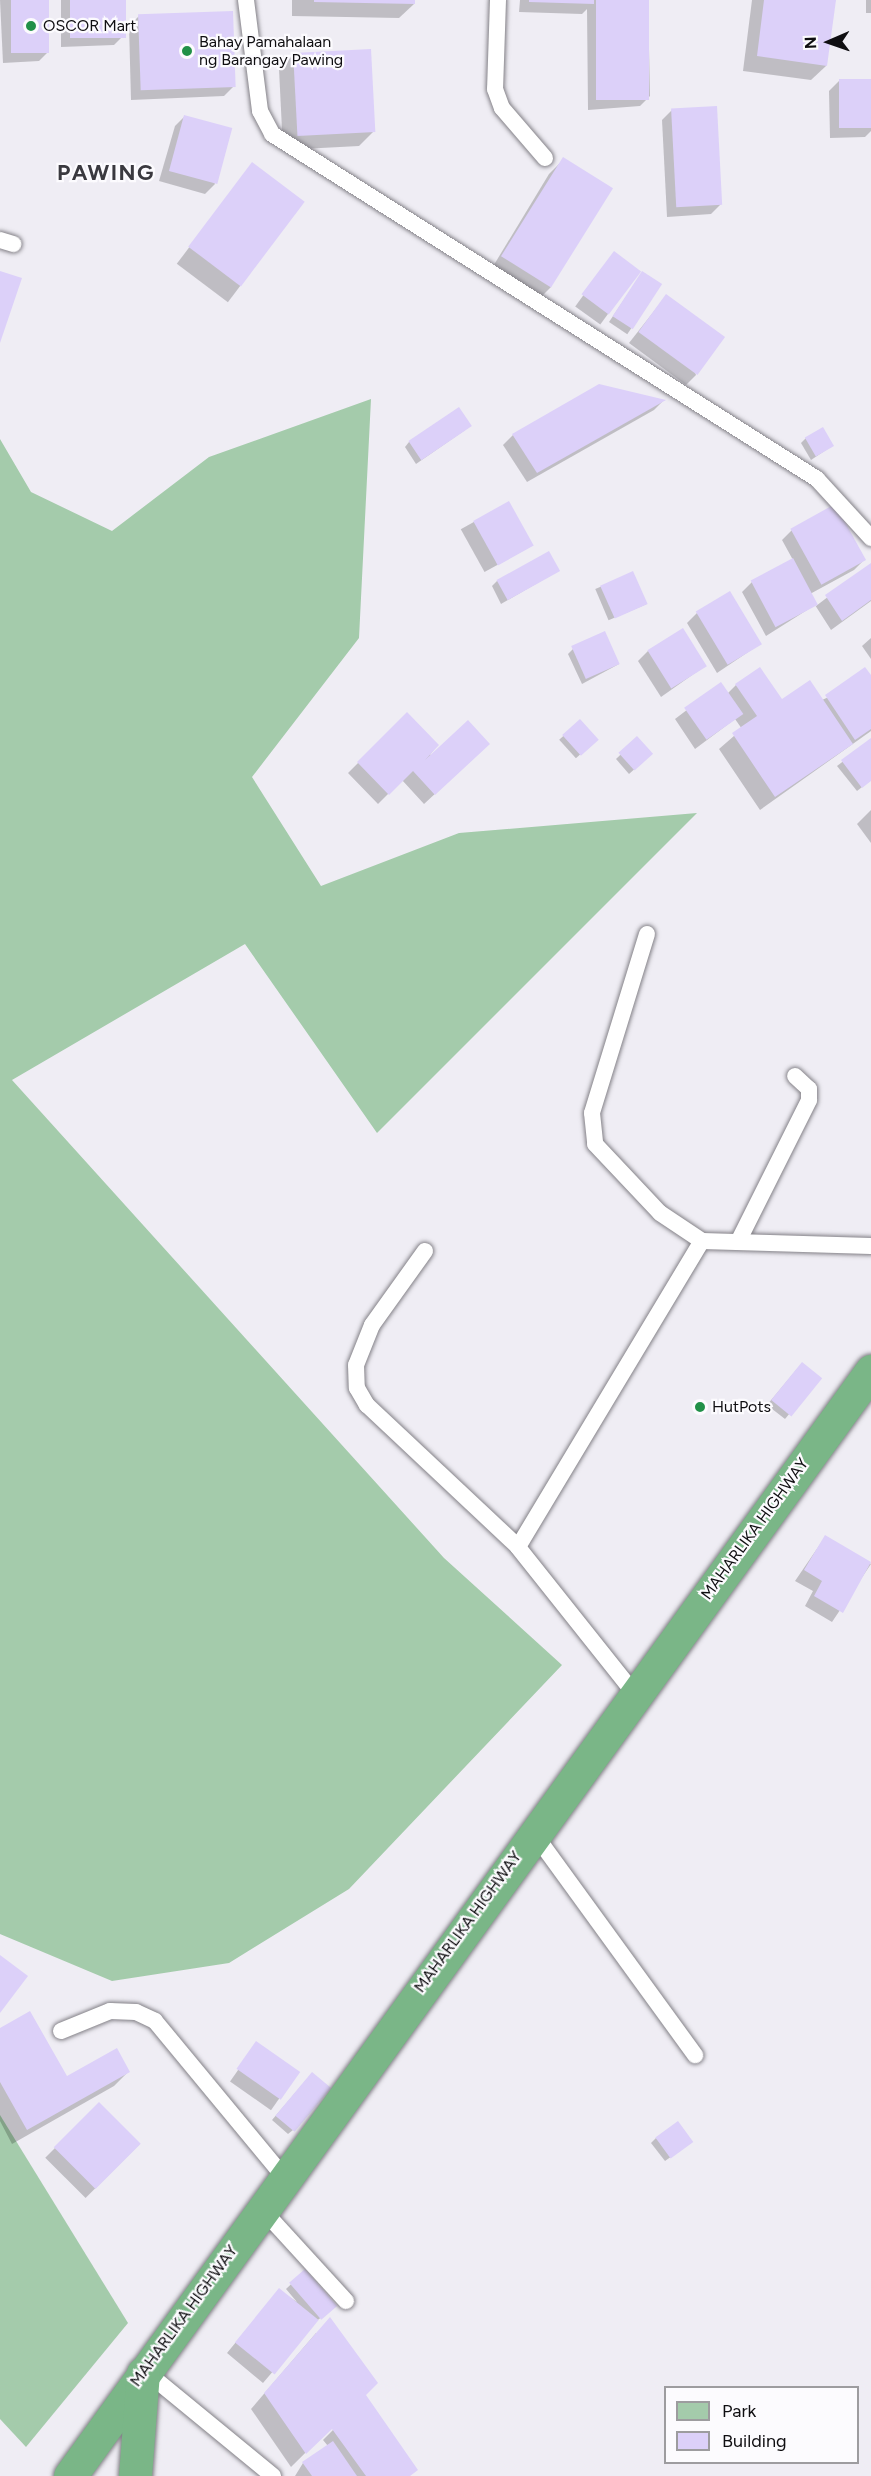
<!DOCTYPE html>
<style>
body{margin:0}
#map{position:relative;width:871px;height:2476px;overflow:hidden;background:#efedf4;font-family:Figtree,sans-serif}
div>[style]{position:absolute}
.green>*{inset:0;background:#a4cbab}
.shadow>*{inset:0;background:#0003;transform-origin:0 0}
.building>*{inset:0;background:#dcd0f9;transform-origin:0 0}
.roads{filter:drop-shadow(0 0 2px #838187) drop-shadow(0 0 2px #838187)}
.lane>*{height:16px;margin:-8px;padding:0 8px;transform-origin:8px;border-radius:8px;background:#fff}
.highway>*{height:33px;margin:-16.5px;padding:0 16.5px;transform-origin:16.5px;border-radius:16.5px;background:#7ab687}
.dots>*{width:16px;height:16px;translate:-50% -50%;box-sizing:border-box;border:3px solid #fcfbfe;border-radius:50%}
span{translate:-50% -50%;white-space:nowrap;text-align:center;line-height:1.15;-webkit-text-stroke:4.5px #fcfbfe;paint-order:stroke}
.poi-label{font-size:16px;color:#0f0e11}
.left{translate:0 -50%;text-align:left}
.street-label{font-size:16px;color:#0f0e11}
.district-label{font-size:22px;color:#3a393f;font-weight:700;letter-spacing:1.5px}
.legend{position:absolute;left:664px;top:2386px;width:195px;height:78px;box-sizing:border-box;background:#fcfbfe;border:2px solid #9d9c9f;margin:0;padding:8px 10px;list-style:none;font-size:18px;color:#0f0e11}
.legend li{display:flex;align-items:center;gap:12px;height:30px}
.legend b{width:30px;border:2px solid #9d9c9f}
.north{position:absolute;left:799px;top:12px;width:60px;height:60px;-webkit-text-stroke:4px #fcfbfe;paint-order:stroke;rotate:268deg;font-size:16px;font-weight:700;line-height:24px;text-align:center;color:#0f0e11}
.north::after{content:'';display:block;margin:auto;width:21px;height:27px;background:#0f0e11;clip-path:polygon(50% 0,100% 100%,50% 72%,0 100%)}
</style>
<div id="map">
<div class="green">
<div style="clip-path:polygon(371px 399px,359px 638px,252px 777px,321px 886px,459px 833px,697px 813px,377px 1133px,245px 944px,12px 1080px,444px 1558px,562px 1665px,349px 1889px,229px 1963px,112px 1981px,0 1934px,0 439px,31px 492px,112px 531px,209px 457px)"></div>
<div style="clip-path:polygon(0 2115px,128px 2323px,26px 2447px,0 2419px)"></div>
</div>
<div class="shadow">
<div style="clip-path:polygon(0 0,48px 0,49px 51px,39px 61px,3px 63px)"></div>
<div style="clip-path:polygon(61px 0,125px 0,124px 35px,114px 45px,61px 47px)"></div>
<div style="clip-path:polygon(292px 0,413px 0,414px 4px,399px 18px,292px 16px)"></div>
<div style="clip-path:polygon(520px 0,648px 0,650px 96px,640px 106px,588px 110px,587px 9px,582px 14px,519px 12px)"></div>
<div style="clip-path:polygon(752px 0,834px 0,826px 66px,811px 80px,743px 71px)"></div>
<div style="left:866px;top:0;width:5px;height:13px"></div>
<div style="clip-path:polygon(139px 16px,234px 86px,224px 96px,131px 100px,129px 26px)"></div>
<div style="clip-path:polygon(294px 54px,374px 131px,359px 146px,283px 150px,279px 69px)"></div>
<div style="clip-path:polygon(839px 81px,871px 81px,871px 131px,865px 137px,830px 138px,829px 91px)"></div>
<div style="clip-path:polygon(672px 110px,721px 204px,711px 214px,667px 217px,662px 120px)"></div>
<div style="clip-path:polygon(185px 116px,215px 184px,205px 194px,159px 181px,175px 126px)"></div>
<div style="clip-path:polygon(564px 159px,551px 287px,537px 301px,489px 273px,549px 174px)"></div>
<div style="left:252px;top:164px;width:64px;height:125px;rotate:37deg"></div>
<div style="left:614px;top:253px;width:31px;height:66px;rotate:36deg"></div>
<div style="left:642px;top:273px;width:22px;height:59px;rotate:34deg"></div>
<div style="clip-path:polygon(666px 296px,696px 375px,686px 385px,629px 343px)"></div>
<div style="clip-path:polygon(663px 401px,654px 410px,527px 482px,503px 445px,513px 435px)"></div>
<div style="clip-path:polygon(465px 430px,416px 464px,405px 447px,409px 442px)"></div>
<div style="clip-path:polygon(806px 438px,832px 446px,811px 460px,801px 443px)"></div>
<div style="left:508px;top:503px;width:49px;height:54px;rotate:61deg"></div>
<div style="clip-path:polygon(834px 506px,864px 560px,854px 570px,810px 594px,816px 606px,871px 564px,871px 601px,831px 630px,815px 605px,766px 636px,742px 592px,752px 582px,793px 560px,782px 540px,792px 530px)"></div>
<div style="clip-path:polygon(558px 571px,501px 604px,492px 586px,497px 581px)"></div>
<div style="left:633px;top:573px;width:34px;height:41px;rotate:67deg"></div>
<div style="clip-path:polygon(697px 613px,760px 644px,717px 673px,687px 623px)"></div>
<div style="clip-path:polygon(871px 638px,871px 659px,862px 646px)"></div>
<div style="clip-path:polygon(573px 649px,619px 664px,582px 684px,568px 654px)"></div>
<div style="clip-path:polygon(648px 651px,705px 666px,661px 697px,638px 661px)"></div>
<div style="clip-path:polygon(871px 678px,871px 731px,760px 810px,719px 749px,742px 729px,735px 719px,695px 749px,675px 719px,721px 684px,727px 694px,736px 685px,782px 701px,822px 700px)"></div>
<div style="clip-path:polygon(407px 714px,437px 745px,430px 755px,478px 754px,424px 804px,402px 780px,378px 804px,348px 773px)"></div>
<div style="left:580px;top:721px;width:25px;height:28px;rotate:48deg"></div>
<div style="clip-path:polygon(637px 739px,646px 759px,629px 774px,616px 759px)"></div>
<div style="clip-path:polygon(871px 740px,871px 780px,857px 791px,837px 766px)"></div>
<div style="clip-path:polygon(871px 810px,871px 843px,857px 824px)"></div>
<div style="clip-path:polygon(797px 1369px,819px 1378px,785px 1419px,767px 1405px)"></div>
<div style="clip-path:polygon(825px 1537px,871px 1564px,832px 1622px,805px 1606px,813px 1591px,795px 1581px)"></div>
<div style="clip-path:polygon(0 2029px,66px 2079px,128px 2072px,114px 2086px,12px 2144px,0 2121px)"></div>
<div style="left:257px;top:2043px;width:50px;height:47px;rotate:35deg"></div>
<div style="clip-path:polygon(308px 2078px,293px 2130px,288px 2134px,272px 2120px)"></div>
<div style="left:99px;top:2104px;width:57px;height:76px;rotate:45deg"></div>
<div style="clip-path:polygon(656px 2138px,686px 2146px,665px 2161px,651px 2143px)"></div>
<div style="clip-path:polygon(305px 2271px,331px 2310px,315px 2322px,263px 2383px,227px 2353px,279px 2290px,297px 2302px,286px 2289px)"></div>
<div style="clip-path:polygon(316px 2333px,376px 2383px,291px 2467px,251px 2409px)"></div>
<div style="clip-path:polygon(365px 2398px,410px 2476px,295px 2476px,303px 2463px,328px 2446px,323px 2440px)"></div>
</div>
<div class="building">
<div style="left:11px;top:0;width:38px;height:53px"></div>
<div style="left:70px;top:0;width:56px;height:38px"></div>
<div style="clip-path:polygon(314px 0,415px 0,415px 4px,314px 2px)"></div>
<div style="clip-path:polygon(529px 0,594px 0,594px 4px,529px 2px)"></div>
<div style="left:596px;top:0;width:53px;height:100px"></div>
<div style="clip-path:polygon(764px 0,836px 0,827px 66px,757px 56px)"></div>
<div style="left:233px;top:11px;width:76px;height:95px;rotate:88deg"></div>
<div style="left:371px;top:49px;width:83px;height:78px;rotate:87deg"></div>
<div style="left:839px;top:79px;width:32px;height:49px"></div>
<div style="left:717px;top:106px;width:99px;height:46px;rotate:87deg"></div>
<div style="left:184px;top:115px;width:50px;height:58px;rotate:15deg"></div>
<div style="left:563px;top:157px;width:59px;height:117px;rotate:32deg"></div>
<div style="left:252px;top:162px;width:66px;height:106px;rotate:37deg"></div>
<div style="left:614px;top:251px;width:34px;height:54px;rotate:37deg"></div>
<div style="clip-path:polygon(0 271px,22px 278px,0 343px)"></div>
<div style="left:642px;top:271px;width:24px;height:54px;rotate:33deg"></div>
<div style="left:666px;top:294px;width:73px;height:47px;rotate:36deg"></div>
<div style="clip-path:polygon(599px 384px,666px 400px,537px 473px,512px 434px)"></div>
<div style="left:459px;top:407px;width:23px;height:61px;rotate:56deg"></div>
<div style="left:823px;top:427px;width:22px;height:21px;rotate:60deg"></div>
<div style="left:509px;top:501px;width:51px;height:41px;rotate:61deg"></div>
<div style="left:835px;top:504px;width:64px;height:51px;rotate:61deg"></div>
<div style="left:549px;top:551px;width:23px;height:60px;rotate:61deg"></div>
<div style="left:793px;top:558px;width:53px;height:48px;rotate:62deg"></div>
<div style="clip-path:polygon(871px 563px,871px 600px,842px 621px,825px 595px)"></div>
<div style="left:633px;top:571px;width:36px;height:36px;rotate:66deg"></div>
<div style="left:730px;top:591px;width:62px;height:40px;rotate:59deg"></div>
<div style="left:683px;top:628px;width:45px;height:42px;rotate:58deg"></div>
<div style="left:605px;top:631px;width:36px;height:37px;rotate:66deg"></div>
<div style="clip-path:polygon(760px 667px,782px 699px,810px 680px,853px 744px,775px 797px,732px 733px,757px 716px,735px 684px)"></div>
<div style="clip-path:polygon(865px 667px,871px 675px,871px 729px,855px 740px,825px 695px)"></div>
<div style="left:721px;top:682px;width:39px;height:45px;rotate:55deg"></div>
<div style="clip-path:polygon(407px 712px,439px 745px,425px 760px,468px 720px,490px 744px,435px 795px,413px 771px,389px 795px,357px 762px)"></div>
<div style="left:580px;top:719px;width:28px;height:24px;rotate:48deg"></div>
<div style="left:637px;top:736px;width:24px;height:25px;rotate:48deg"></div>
<div style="clip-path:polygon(871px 738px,871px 781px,862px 788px,841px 760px)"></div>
<div style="left:802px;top:1362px;width:26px;height:49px;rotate:39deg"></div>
<div style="clip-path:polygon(825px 1535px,871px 1562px,843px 1613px,814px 1596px,822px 1581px,804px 1570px)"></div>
<div style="clip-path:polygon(0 1955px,28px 1976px,0 2013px)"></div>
<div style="clip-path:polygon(30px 2011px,67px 2076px,117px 2048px,130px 2072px,27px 2130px,0 2082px,0 2028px)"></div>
<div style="left:256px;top:2041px;width:54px;height:34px;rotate:35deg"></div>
<div style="left:312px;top:2072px;width:25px;height:57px;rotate:40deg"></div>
<div style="left:99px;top:2102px;width:59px;height:64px;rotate:45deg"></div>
<div style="left:678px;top:2121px;width:26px;height:28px;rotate:54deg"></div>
<div style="left:305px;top:2269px;width:49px;height:21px;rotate:49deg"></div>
<div style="left:279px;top:2288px;width:51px;height:70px;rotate:39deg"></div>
<div style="clip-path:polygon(330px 2317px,378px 2383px,366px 2395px,418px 2470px,410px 2476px,366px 2476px,332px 2429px,306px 2454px,264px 2393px)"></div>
<div style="clip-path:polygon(333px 2441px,357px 2476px,312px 2476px,302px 2462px)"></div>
</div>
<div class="roads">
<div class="lane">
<div style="left:246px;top:0;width:112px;rotate:82.8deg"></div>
<div style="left:260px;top:111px;width:26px;rotate:62deg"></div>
<div style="left:272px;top:134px;width:645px;rotate:32.33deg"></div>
<div style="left:817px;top:479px;width:80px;rotate:47.5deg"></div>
<div style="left:498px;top:0;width:89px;rotate:91.9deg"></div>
<div style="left:495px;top:89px;width:20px;rotate:70deg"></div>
<div style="left:502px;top:108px;width:66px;rotate:49.3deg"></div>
<div style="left:0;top:240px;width:14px;rotate:17deg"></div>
<div style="left:647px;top:934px;width:187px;rotate:107.1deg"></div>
<div style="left:592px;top:1113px;width:31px;rotate:84deg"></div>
<div style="left:595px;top:1144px;width:95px;rotate:46.7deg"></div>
<div style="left:660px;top:1213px;width:50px;rotate:33.7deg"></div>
<div style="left:702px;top:1241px;width:169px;rotate:1.7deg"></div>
<div style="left:738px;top:1242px;width:159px;rotate:-63.4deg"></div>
<div style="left:809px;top:1100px;width:11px;rotate:-90deg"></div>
<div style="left:809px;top:1089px;width:19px;rotate:-137deg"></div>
<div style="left:425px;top:1251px;width:91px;rotate:125.6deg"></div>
<div style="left:372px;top:1325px;width:43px;rotate:111.8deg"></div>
<div style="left:356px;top:1365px;width:23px;rotate:88deg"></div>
<div style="left:357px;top:1388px;width:20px;rotate:60deg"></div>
<div style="left:367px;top:1405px;width:207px;rotate:43.2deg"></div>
<div style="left:634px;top:1693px;width:186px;rotate:-128.5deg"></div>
<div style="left:518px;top:1547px;width:357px;rotate:-59deg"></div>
<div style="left:533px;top:1832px;width:276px;rotate:54deg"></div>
<div style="left:61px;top:2031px;width:53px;rotate:-22.2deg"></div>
<div style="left:110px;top:2011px;width:26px;rotate:2deg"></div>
<div style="left:136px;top:2012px;width:21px;rotate:25deg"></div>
<div style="left:155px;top:2021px;width:202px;rotate:50.4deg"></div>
<div style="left:261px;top:2208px;width:126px;rotate:47.6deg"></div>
<div style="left:144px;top:2370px;width:167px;rotate:39.4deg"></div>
</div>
<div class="highway">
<div style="left:70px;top:2476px;width:1365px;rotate:-54.06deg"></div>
<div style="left:135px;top:2476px;width:103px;rotate:-85.6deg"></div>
</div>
</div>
<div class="dots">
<div style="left:31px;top:26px;background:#219048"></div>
<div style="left:187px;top:51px;background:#219048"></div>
<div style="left:700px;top:1407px;background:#219048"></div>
</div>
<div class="poi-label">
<span class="left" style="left:43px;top:26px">OSCOR Mart</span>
<span class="left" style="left:199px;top:51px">Bahay Pamahalaan<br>ng Barangay Pawing</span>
<span class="left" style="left:712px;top:1407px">HutPots</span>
</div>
<div class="street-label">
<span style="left:755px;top:1529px;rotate:-54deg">MAHARLIKA HIGHWAY</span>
<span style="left:468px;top:1922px;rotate:-54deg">MAHARLIKA HIGHWAY</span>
<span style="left:184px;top:2316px;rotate:-54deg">MAHARLIKA HIGHWAY</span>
</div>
<div class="district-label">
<span style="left:106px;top:173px">PAWING</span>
</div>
<ul class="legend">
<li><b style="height:16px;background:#a4cbab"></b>Park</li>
<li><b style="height:16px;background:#dcd0f9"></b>Building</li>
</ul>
<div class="north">N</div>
</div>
